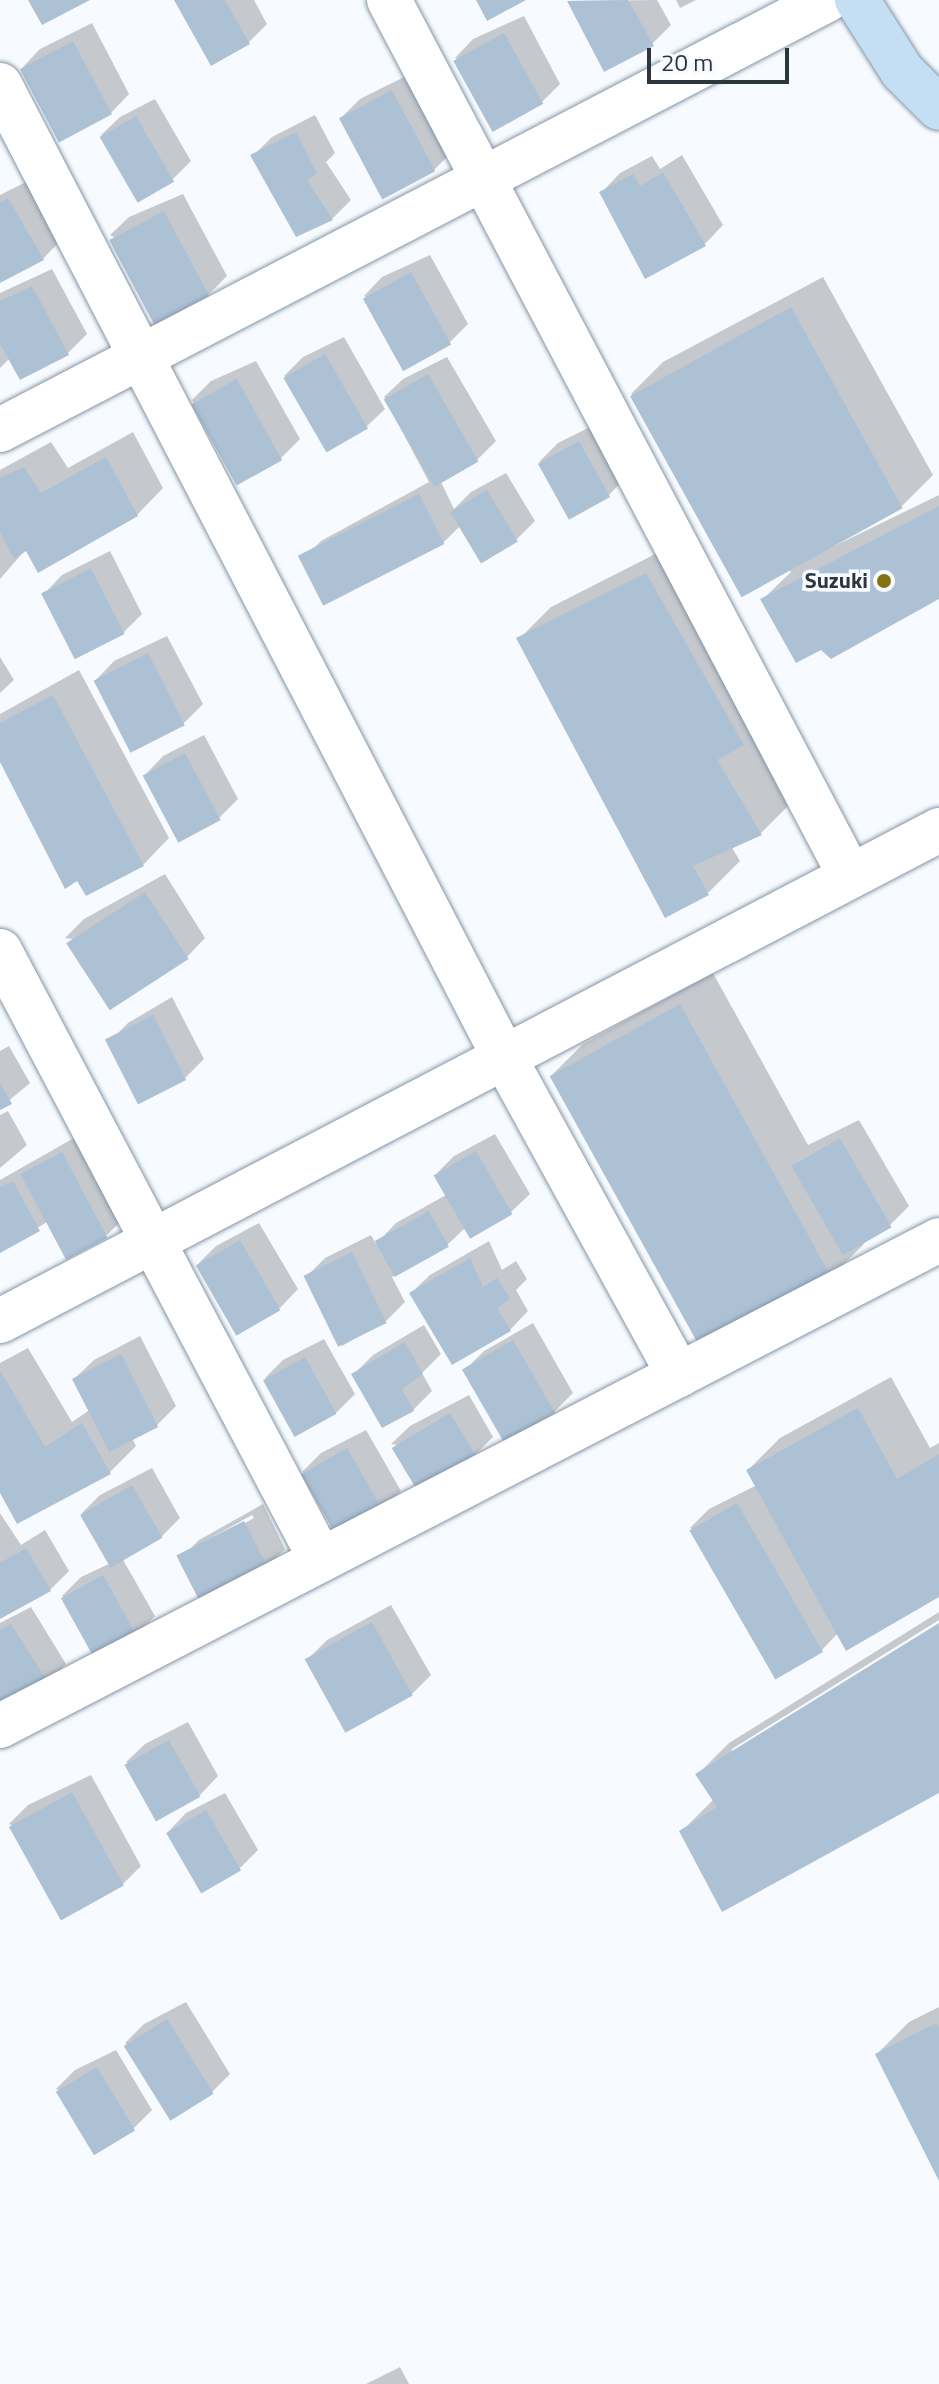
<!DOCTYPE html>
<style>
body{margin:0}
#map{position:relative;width:939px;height:2384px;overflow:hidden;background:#f7fbff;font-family:"Titillium Web",sans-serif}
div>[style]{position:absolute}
.shadow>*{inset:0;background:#0003}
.building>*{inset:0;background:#adc1d4;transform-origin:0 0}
.roads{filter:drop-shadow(0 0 2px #8396a8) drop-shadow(0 0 2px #8396a8)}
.street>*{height:44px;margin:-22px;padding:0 22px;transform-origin:22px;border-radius:22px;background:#fff}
.secondary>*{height:44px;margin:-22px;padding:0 22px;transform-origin:22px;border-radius:22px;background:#c4def4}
.dots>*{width:22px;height:22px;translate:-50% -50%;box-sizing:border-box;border:4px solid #f7fbff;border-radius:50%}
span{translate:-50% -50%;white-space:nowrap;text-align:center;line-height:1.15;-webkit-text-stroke:7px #f7fbff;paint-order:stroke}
.poi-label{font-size:22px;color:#2d353d;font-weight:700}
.right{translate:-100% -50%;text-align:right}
.scale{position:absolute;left:647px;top:48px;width:142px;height:36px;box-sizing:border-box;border:4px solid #2d353d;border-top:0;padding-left:10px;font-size:24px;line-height:28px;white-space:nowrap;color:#2d353d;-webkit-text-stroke:6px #f7fbff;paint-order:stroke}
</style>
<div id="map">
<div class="shadow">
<div style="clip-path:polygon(176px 0,254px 0,267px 24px,248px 43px)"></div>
<div style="clip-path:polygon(657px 0,671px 25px,652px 44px,569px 1px)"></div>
<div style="clip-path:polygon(676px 0,696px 0,680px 8px)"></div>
<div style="clip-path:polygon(524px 16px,560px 84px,542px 102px,455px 58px,473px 39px)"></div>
<div style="clip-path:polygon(92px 23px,129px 94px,111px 113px,22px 68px,40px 49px)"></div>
<div style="clip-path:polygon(412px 73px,453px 151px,434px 170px,341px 118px,360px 99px)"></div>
<div style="clip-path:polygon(155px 99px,191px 161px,172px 180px,101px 135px,120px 117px)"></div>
<div style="clip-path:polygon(315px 115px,335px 153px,326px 162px,351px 200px,332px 219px,253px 156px,272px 137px)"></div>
<div style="clip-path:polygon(682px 155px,723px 225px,705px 244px,602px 192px,620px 173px,652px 156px,660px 169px)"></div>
<div style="clip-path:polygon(28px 181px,61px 240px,43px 259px,0 280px,0 195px)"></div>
<div style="clip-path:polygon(183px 194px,227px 276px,208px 295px,110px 235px,129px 217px)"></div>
<div style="clip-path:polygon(430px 255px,468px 324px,449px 343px,364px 296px,382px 277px)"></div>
<div style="clip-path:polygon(52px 269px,87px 334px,68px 353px,21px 377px,10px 358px,0 368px,0 293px)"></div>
<div style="clip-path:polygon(823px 277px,933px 475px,901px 507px,824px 551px,939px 495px,939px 597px,763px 599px,791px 572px,631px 394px,663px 362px)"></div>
<div style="clip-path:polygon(344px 337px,385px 409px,366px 427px,284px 376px,303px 357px)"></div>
<div style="clip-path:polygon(447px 357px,496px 441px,478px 459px,440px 480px,454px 509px,471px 492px,506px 473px,535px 521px,517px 539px,460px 526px,443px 543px,302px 560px,321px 541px,429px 482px,384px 397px,403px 379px)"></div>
<div style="clip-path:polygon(256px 361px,300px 439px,281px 458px,237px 480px,192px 400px,211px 381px)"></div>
<div style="clip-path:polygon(598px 423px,627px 476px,609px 495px,539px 462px,558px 443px)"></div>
<div style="clip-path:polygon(133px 432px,163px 488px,137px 515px,27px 548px,0 579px,0 470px,51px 442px,68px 468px)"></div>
<div style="clip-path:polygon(679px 542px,793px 801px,761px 833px,731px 846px,740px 861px,708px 893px,519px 639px,551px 607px)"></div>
<div style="clip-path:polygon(110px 551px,142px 614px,123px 633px,44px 594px,62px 575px)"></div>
<div style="clip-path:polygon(167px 636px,203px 704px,184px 723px,133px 751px,96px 680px,114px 661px)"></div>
<div style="clip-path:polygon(0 657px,14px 680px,0 693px)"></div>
<div style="clip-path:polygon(79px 670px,169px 838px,143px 865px,0 757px,0 714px)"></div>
<div style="clip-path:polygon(204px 735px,238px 799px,219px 818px,145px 775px,163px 756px)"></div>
<div style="clip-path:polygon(165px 874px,205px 938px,187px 957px,65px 938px,84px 919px)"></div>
<div style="clip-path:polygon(713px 973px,808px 1145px,859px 1120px,909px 1206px,890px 1225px,861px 1240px,864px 1244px,832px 1276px,551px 1076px,583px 1044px)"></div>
<div style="clip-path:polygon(172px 997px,204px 1059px,185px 1078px,109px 1042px,128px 1023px)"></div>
<div style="clip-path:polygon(9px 1046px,30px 1083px,0 1108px,0 1051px)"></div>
<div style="clip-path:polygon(8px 1111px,27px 1145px,0 1168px,0 1115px)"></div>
<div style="clip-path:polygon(81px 1134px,126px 1216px,107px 1235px,47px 1222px,0 1251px,0 1180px)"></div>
<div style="clip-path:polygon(495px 1134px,530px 1194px,511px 1212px,465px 1228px,447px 1245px,392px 1277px,405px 1302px,386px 1321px,342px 1346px,306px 1277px,325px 1258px,371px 1235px,376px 1244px,396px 1223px,446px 1195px,435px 1175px,454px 1156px)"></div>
<div style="clip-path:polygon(259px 1223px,298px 1289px,280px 1308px,197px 1265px,216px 1246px)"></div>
<div style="clip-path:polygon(489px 1241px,502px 1270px,516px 1261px,527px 1279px,516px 1290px,528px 1311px,510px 1330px,411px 1293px,430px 1275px)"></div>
<div style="clip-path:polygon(533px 1323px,573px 1393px,554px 1412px,465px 1370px,484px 1351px)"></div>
<div style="clip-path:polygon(424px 1325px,441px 1354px,422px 1373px,432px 1391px,413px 1410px,354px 1374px,373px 1355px)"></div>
<div style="clip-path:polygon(140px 1336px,176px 1406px,157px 1425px,132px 1438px,136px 1446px,110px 1472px,18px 1522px,0 1489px,0 1363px,28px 1348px,72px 1422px,91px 1409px,75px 1378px,94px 1360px)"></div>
<div style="clip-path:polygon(324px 1339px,355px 1394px,336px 1413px,265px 1378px,283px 1360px)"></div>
<div style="clip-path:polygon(891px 1377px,930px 1448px,939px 1443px,939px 1595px,838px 1633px,821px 1651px,690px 1528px,709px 1509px,757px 1485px,748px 1470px,780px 1438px)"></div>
<div style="clip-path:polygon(469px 1395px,493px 1437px,474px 1456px,391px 1444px,410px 1426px)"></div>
<div style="clip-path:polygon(366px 1430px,401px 1491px,382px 1510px,302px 1472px,321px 1453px)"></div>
<div style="clip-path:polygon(152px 1468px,180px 1518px,161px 1537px,122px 1558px,155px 1616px,136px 1635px,62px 1596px,81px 1577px,111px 1563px,82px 1513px,100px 1495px)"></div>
<div style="clip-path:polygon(evenodd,263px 1504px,285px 1549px,267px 1567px,180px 1559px,199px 1540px,263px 1504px,252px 1515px,254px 1518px,200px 1548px,200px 1544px,252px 1515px)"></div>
<div style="clip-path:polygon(0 1513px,21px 1545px,45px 1530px,69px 1571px,50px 1590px,0 1617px)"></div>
<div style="clip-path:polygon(391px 1605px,431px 1675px,412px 1694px,308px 1659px,327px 1640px)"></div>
<div style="clip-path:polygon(31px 1607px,66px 1664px,48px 1683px,0 1704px,0 1623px)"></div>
<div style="clip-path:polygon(939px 1612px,939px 1620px,732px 1749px,732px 1754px,939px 1625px,939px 1791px,682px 1831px,714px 1799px,697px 1775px,729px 1743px)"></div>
<div style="clip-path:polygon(188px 1722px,218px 1776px,200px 1795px,126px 1762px,145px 1744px)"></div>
<div style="clip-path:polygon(91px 1775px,141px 1866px,122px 1885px,9px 1824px,28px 1805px)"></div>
<div style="clip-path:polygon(225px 1793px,258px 1850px,239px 1869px,168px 1832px,186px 1813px)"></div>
<div style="clip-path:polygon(186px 2002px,230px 2074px,212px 2092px,125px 2043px,144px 2024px)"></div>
<div style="clip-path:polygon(939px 2007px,939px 2177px,877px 2054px,909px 2022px)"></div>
<div style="clip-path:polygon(116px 2050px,152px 2110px,134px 2128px,56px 2089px,75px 2070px)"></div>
<div style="clip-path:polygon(400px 2367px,409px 2384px,366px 2384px)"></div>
</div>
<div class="building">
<div style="clip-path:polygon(28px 0,90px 0,42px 25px)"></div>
<div style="clip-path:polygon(174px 0,225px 0,250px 44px,211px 66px)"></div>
<div style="clip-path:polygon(476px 0,526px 0,487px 21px)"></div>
<div style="clip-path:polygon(628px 0,654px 46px,604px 72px,567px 1px)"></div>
<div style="left:504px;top:33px;width:81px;height:58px;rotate:61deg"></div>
<div style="left:73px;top:41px;width:83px;height:60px;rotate:62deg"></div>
<div style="left:392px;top:90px;width:92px;height:60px;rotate:62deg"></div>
<div style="left:136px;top:116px;width:76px;height:42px;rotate:60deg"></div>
<div style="clip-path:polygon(296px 132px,317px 174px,307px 180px,333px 220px,296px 237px,250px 155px)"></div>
<div style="clip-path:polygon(663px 172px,706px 246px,645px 279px,599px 192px,633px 174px,640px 186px)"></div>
<div style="clip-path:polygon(8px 198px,44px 260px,0 283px,0 203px)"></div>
<div style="left:164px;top:211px;width:96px;height:62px;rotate:62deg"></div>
<div style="left:411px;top:272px;width:83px;height:55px;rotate:61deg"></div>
<div style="clip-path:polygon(32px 286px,69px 355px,20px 380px,0 344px,0 301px)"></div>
<div style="left:791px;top:307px;width:230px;height:184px;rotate:61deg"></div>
<div style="left:325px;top:354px;width:86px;height:48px;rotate:60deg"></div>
<div style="left:428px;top:374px;width:101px;height:51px;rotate:60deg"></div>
<div style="left:237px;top:379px;width:93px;height:52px;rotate:61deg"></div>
<div style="left:579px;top:441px;width:64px;height:47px;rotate:61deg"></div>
<div style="clip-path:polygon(106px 457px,138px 516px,38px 573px,26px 551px,14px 559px,0 532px,0 478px,24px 467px,41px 493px)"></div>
<div style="left:487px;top:490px;width:60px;height:43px;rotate:59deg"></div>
<div style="left:419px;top:494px;width:56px;height:136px;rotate:63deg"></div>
<div style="clip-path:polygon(939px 506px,939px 599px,831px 659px,821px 650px,796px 663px,760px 599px)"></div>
<div style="left:91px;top:568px;width:74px;height:56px;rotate:63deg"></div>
<div style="clip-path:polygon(646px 573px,744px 745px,717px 760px,762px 835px,693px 866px,709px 895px,665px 918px,516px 638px)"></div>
<div style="left:148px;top:653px;width:81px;height:61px;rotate:63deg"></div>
<div style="clip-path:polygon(53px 695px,144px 866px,86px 896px,77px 881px,65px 889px,0 762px,0 723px)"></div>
<div style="left:185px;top:753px;width:76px;height:48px;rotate:62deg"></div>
<div style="left:145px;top:892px;width:80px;height:94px;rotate:57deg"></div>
<div style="left:680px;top:1004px;width:314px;height:149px;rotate:61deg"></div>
<div style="left:153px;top:1015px;width:73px;height:54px;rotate:63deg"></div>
<div style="clip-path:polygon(0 1083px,12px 1104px,0 1110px)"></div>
<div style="left:840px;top:1138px;width:103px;height:56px;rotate:60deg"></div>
<div style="left:476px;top:1151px;width:73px;height:49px;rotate:60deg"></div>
<div style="left:62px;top:1152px;width:97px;height:47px;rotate:62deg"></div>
<div style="clip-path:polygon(13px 1181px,40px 1231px,0 1253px,0 1187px)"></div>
<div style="left:429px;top:1211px;width:41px;height:62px;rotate:61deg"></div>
<div style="left:240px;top:1240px;width:81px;height:51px;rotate:60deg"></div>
<div style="left:352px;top:1252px;width:79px;height:54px;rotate:64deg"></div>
<div style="clip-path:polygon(470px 1258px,483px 1287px,497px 1278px,510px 1299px,497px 1308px,511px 1331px,452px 1365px,409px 1293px)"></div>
<div style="left:513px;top:1340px;width:84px;height:59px;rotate:60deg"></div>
<div style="clip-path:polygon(405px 1342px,423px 1374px,402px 1389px,414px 1411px,382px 1428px,351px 1374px)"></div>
<div style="left:121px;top:1354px;width:82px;height:55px;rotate:63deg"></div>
<div style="left:305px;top:1357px;width:65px;height:48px;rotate:61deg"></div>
<div style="clip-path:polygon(0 1370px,45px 1447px,82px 1423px,111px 1474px,17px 1524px,0 1493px)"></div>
<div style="clip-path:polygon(858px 1408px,897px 1479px,939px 1454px,939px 1597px,846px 1651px,746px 1470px)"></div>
<div style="left:450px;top:1413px;width:51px;height:68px;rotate:59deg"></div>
<div style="left:347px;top:1448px;width:73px;height:53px;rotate:60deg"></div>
<div style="left:132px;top:1485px;width:61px;height:60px;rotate:60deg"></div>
<div style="left:737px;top:1503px;width:172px;height:55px;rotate:60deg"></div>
<div style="left:244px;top:1521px;width:54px;height:76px;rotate:63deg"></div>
<div style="clip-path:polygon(26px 1548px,51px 1591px,0 1619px,0 1563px)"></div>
<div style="left:103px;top:1575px;width:70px;height:48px;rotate:61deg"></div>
<div style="left:372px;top:1622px;width:84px;height:77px;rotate:61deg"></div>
<div style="clip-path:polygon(939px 1623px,939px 1793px,722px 1912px,679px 1831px,717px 1807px,695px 1774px)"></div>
<div style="clip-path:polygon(11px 1624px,49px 1684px,0 1709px,0 1630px)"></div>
<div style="left:169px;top:1740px;width:65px;height:51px;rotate:61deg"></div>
<div style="left:72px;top:1792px;width:107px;height:72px;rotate:61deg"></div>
<div style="left:206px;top:1810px;width:70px;height:46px;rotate:60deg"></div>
<div style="left:167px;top:2019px;width:88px;height:51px;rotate:58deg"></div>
<div style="clip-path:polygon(936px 2023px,939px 2028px,939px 2181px,875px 2054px)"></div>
<div style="left:97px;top:2067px;width:74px;height:48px;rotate:59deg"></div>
</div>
<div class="roads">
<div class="street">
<div style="left:389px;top:0;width:990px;rotate:62.24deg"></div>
<div style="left:0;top:85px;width:1095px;rotate:62.59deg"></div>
<div style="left:504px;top:1057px;width:363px;rotate:61.2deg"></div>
<div style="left:0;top:430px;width:932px;rotate:-27.47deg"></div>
<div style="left:0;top:951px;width:688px;rotate:62.21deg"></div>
<div style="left:0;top:1321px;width:1060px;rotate:-27.6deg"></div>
<div style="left:0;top:1726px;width:1057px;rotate:-27.36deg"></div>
</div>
<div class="secondary">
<div style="left:857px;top:0;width:84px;rotate:57.6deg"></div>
<div style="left:902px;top:71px;width:52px;rotate:45deg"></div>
</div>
</div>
<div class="dots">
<div style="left:884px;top:581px;background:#847213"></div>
</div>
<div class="poi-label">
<span class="right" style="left:868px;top:581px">Suzuki</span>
</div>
<div class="scale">20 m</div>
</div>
